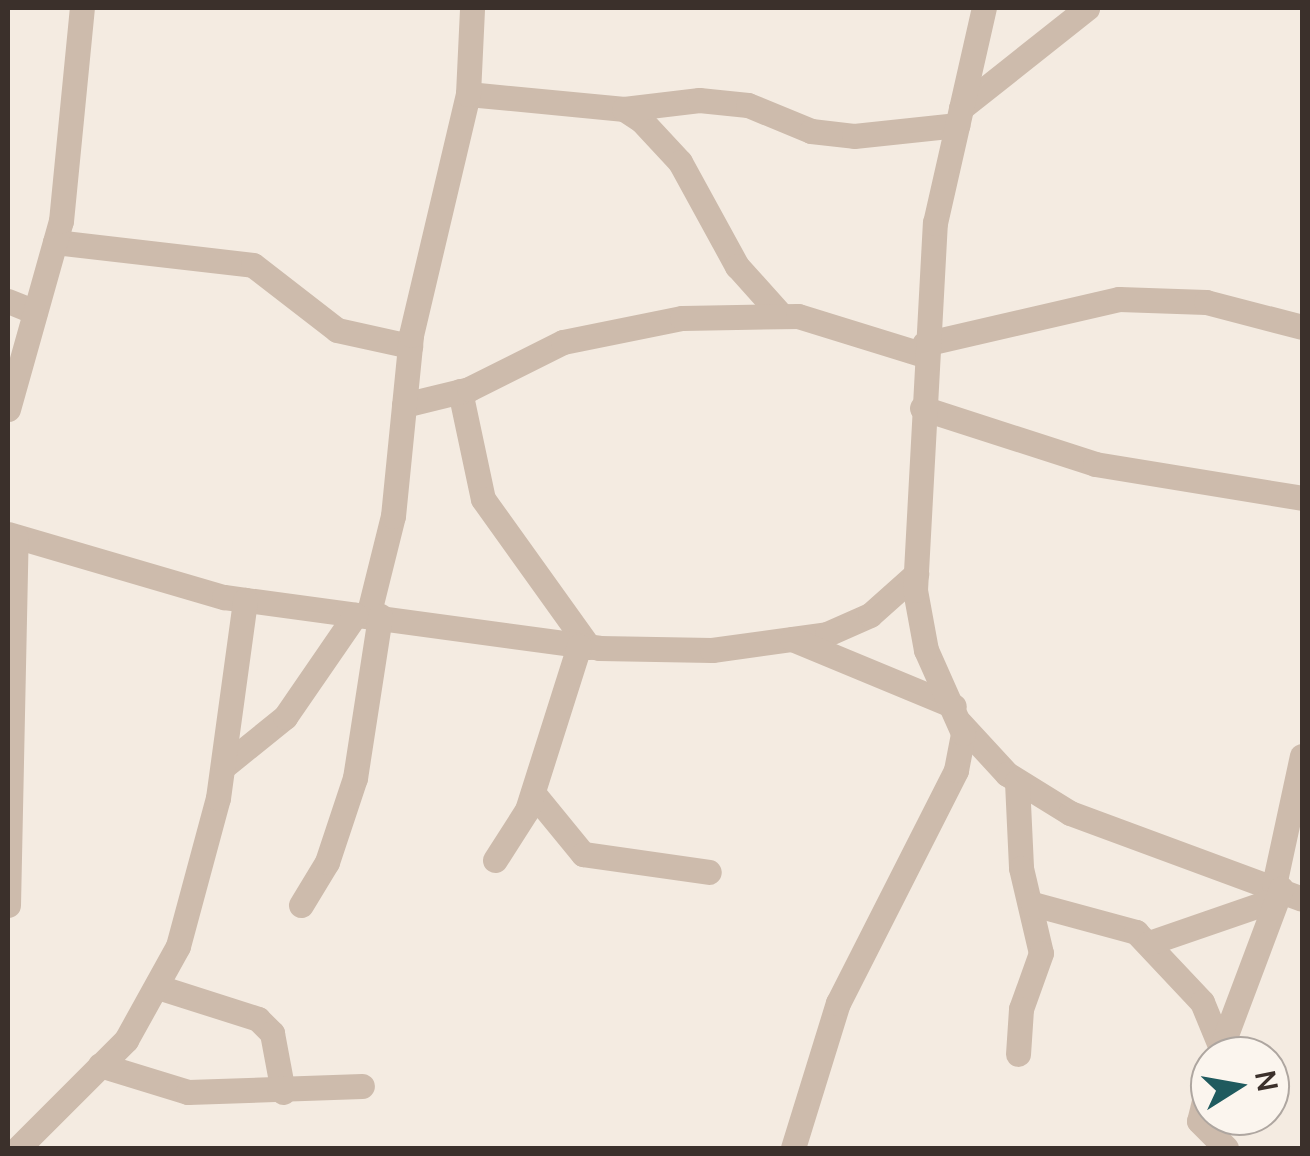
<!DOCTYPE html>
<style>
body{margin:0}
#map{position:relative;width:1310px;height:1156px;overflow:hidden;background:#f4ebe1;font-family:Manrope,sans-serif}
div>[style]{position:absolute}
.minor>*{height:25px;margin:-12.5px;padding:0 12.5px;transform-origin:12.5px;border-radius:12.5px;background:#cdbbac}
span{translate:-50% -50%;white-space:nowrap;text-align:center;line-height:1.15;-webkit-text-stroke:9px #fbf5ee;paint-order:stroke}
.frame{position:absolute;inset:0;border:10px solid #3b302b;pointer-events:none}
.north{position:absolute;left:1190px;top:1036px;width:100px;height:100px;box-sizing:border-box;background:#fbf5ee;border:2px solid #aea6a0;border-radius:50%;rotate:79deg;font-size:28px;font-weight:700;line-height:40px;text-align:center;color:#3b302b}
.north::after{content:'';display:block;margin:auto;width:35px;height:45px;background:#1f5a5e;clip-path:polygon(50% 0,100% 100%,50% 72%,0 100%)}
</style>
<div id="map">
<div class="minor">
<div style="left:468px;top:94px;width:157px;rotate:5.5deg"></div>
<div style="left:624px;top:109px;width:20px;rotate:33deg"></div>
<div style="left:641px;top:120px;width:57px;rotate:47.1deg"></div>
<div style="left:680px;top:162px;width:119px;rotate:61.3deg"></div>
<div style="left:737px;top:266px;width:66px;rotate:48.1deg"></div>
<div style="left:961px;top:108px;width:161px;rotate:-38.4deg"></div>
<div style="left:624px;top:109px;width:76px;rotate:-6.8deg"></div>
<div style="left:699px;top:100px;width:49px;rotate:5.8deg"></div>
<div style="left:748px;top:105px;width:68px;rotate:22.4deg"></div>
<div style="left:811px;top:131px;width:43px;rotate:6.6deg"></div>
<div style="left:854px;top:136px;width:104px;rotate:-6.1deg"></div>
<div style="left:55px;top:242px;width:199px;rotate:6.6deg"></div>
<div style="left:253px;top:265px;width:106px;rotate:37.7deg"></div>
<div style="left:337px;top:330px;width:75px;rotate:12.4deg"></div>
<div style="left:8px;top:301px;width:29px;rotate:22deg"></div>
<div style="left:924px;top:344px;width:200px;rotate:-13deg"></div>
<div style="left:1119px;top:299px;width:87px;rotate:2deg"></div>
<div style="left:1206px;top:302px;width:99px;rotate:14.6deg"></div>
<div style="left:460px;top:391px;width:110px;rotate:78deg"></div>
<div style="left:483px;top:499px;width:182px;rotate:54.4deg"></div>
<div style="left:404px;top:405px;width:67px;rotate:-13.8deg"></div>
<div style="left:469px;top:389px;width:105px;rotate:-26.6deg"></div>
<div style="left:563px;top:342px;width:121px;rotate:-11.4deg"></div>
<div style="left:682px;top:318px;width:116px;rotate:-1deg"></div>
<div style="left:798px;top:316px;width:132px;rotate:17.2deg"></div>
<div style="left:922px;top:408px;width:182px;rotate:17.9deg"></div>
<div style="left:1095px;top:464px;width:210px;rotate:9.3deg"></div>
<div style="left:8px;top:409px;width:195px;rotate:-74.3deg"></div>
<div style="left:61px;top:221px;width:214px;rotate:-84.4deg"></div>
<div style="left:8px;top:534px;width:225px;rotate:16.3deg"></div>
<div style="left:224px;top:597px;width:378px;rotate:7.7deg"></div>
<div style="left:599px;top:648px;width:113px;rotate:1deg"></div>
<div style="left:712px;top:650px;width:116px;rotate:-7.9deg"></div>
<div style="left:827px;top:634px;width:47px;rotate:-23.8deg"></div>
<div style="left:870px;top:615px;width:62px;rotate:-41.7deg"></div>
<div style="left:368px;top:616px;width:103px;rotate:-76deg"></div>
<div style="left:393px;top:516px;width:182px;rotate:-84.3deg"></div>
<div style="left:411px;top:335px;width:248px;rotate:-76.7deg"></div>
<div style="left:468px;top:94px;width:86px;rotate:-87.3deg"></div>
<div style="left:792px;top:639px;width:175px;rotate:22.5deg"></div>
<div style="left:960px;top:723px;width:69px;rotate:47.3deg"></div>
<div style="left:1007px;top:774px;width:74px;rotate:31.8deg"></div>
<div style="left:1070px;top:813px;width:247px;rotate:20.3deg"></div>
<div style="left:223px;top:767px;width:80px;rotate:-38.9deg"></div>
<div style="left:285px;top:717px;width:124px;rotate:-55.5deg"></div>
<div style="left:1017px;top:782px;width:86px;rotate:87.3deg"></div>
<div style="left:1021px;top:868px;width:87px;rotate:76.8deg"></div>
<div style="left:1041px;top:953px;width:59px;rotate:109.7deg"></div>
<div style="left:1021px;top:1009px;width:45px;rotate:93.8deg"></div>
<div style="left:533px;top:793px;width:79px;rotate:50.7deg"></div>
<div style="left:583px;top:854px;width:127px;rotate:8.1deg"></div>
<div style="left:495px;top:860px;width:59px;rotate:-57.4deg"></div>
<div style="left:527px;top:810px;width:172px;rotate:-72.4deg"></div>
<div style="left:1274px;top:885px;width:132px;rotate:-77.8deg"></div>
<div style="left:1033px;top:904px;width:107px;rotate:15.2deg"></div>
<div style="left:1136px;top:932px;width:96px;rotate:46.7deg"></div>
<div style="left:1202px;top:1002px;width:50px;rotate:67.6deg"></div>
<div style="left:8px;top:905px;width:368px;rotate:-88.8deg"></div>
<div style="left:301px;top:905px;width:50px;rotate:-58.8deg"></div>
<div style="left:327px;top:862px;width:89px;rotate:-71.6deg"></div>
<div style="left:355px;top:778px;width:164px;rotate:-81.2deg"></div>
<div style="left:1149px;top:943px;width:135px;rotate:-19deg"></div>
<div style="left:158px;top:987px;width:105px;rotate:17.7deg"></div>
<div style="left:258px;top:1019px;width:20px;rotate:45deg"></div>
<div style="left:272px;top:1033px;width:60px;rotate:79.4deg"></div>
<div style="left:1218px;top:1056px;width:179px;rotate:-69.4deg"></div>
<div style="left:100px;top:1065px;width:92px;rotate:17.1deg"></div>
<div style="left:188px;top:1092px;width:174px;rotate:-2deg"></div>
<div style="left:1210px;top:1077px;width:45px;rotate:104deg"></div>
<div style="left:1199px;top:1121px;width:38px;rotate:45deg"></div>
<div style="left:18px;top:1148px;width:153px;rotate:-45deg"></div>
<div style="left:126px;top:1040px;width:107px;rotate:-61deg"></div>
<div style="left:178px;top:946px;width:153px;rotate:-74.9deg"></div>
<div style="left:218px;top:798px;width:200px;rotate:-82.2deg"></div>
<div style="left:793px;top:1148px;width:152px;rotate:-72.8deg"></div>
<div style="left:838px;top:1003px;width:261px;rotate:-63.1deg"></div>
<div style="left:956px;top:770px;width:38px;rotate:-79deg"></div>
<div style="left:963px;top:733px;width:91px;rotate:-114deg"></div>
<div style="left:926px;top:650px;width:61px;rotate:-100.4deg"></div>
<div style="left:915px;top:590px;width:368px;rotate:-86.9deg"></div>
<div style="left:935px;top:223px;width:221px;rotate:-77.2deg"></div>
</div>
<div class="frame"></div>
<div class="north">N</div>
</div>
